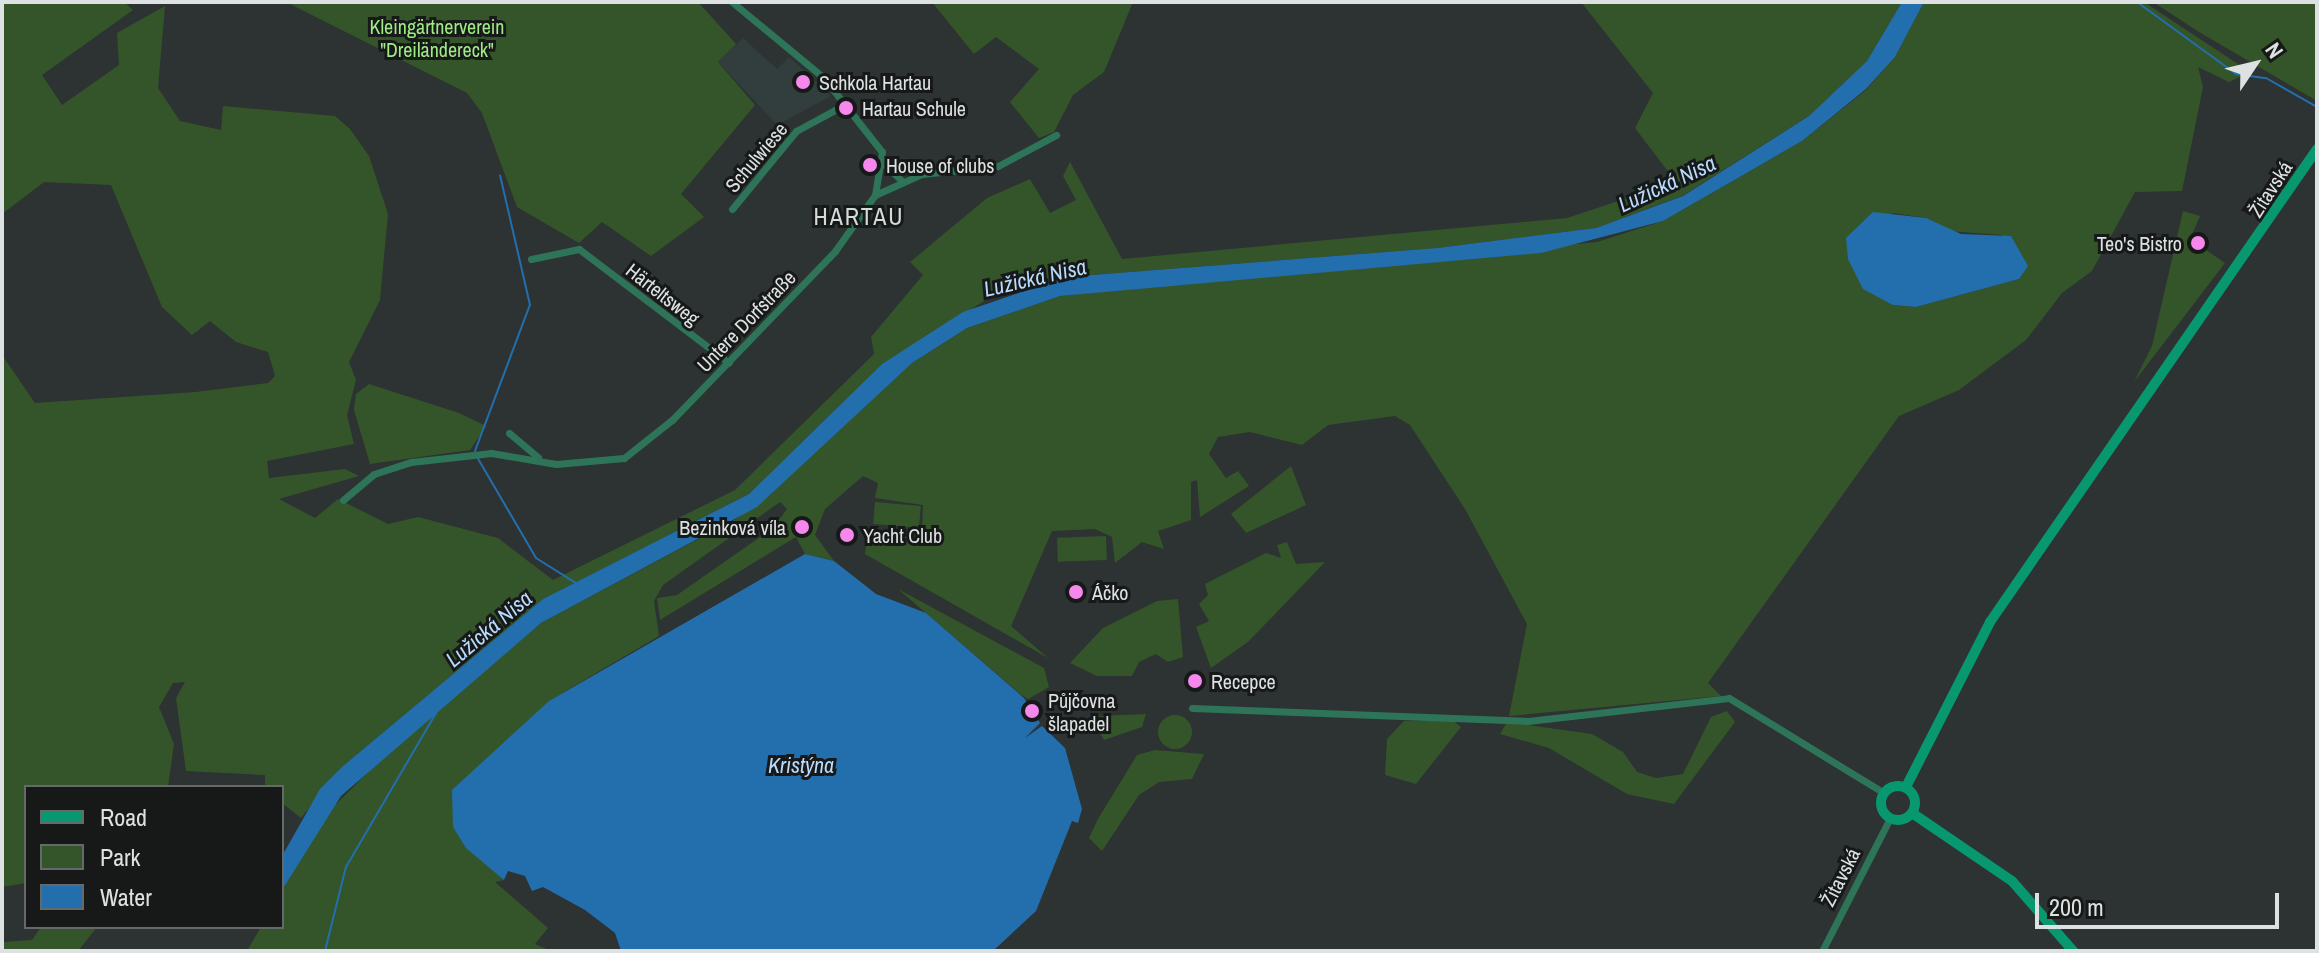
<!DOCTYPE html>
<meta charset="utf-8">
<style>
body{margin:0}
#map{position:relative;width:2319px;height:953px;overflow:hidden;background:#2d3232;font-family:"Archivo Narrow",sans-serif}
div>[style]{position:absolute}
.built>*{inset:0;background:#323e3d}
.green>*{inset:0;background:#34552a;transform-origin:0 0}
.round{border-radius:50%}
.water>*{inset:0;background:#236fae}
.stream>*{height:2px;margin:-1px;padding:0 1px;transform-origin:1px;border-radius:1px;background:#236fae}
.street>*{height:7px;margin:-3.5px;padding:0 3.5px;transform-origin:3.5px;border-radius:3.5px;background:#2e7459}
.secondary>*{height:10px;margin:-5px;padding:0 5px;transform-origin:5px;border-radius:5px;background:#089870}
.secondary>.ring{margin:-5px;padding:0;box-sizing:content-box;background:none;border:10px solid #089870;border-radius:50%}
.dots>*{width:22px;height:22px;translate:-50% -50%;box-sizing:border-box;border:4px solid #171919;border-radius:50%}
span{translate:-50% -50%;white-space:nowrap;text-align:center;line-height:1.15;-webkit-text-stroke:6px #171919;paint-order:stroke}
.park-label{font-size:20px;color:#9feb86}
.poi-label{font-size:20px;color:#dde1e1}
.left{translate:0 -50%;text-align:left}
.right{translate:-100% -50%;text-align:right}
.street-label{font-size:20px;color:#dde1e1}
.water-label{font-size:22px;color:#b8dbfe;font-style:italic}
.quarter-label{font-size:24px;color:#d5dbdb;letter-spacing:2px}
.frame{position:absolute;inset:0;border:4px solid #dde1e1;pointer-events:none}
.legend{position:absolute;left:24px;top:785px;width:260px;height:144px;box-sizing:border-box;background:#171919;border:2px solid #666969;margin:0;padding:10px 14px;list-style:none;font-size:24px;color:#dde1e1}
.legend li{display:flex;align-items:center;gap:16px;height:40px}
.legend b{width:40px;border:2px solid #666969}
.north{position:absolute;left:2215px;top:24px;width:80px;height:80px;-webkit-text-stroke:6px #171919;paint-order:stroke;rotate:55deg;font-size:22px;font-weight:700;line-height:32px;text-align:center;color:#dde1e1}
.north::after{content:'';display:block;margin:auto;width:28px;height:36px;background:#dde1e1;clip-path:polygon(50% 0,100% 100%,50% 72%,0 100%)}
.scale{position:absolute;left:2035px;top:893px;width:244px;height:36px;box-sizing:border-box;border:4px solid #dde1e1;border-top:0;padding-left:10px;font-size:24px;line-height:28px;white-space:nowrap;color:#dde1e1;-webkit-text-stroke:6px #171919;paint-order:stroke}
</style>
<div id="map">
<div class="built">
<div style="clip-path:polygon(743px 38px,777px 69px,789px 57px,831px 96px,777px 125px,718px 62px)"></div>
</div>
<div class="green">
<div style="clip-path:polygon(2px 2px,124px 2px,133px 10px,42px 75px,62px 105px,119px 65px,117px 33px,165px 6px,158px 88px,180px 121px,221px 130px,223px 106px,335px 116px,350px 129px,369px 156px,388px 214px,380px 300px,349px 362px,356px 380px,347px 415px,354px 444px,267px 461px,269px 478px,345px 469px,359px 476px,279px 499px,315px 518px,338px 499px,388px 524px,418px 517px,498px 538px,553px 580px,735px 490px,874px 354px,871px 337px,923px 275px,910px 262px,987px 198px,1030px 179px,1050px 213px,1076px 200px,1063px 176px,1070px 162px,1122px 259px,1567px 218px,1676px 182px,1635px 128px,1653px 93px,1581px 2px,1902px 2px,1867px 61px,1809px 116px,1682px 196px,1596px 228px,1437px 248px,1066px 277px,986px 300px,882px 364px,749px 494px,543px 599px,343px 766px,301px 818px,282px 803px,282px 787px,265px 787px,265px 775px,186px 771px,176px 698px,185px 682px,173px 683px,159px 707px,174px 744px,168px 787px,26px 787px,26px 883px,2px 887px,2px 355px,35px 403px,196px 392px,268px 383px,275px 376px,268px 352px,236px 342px,210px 321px,192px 335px,162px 307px,111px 185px,44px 182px,2px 214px)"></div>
<div style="clip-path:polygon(286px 2px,698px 2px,736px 44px,718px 62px,755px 105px,681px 194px,704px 217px,651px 256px,602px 222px,579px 243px,517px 207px,482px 113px,467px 93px)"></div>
<div style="clip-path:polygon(932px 2px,1133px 2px,1104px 72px,1073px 95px,1054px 132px,1039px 138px,1010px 102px,1039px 69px,996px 37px,974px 54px)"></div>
<div style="clip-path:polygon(evenodd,1924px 2px,2144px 2px,2250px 72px,2229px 82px,2198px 67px,2203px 87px,2182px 191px,2135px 192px,2092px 271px,2062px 293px,2026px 340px,1959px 390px,1899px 416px,1708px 683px,1721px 696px,1509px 716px,1527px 624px,1465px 509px,1410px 425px,1395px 416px,1328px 425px,1302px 445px,1250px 432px,1218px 437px,1209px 454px,1226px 478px,1238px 471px,1249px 486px,1200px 517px,1197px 480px,1191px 482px,1191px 520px,1158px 531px,1164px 549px,1142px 542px,1115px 563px,1112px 537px,1095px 529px,1052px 531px,1011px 626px,1048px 658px,865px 554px,868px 535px,896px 540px,900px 530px,922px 530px,923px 505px,875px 498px,878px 483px,863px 476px,825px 509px,815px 535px,834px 561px,805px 554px,796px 537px,660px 620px,657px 598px,677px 595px,773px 528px,787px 509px,780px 502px,663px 585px,654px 601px,659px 636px,549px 701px,453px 827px,504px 880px,495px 882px,548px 928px,535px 944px,551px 951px,247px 951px,261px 927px,282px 927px,282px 890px,323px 817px,405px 736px,541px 623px,736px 519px,912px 363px,967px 328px,1060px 296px,1597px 242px,1663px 221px,1802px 141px,1866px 90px,1895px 57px,1924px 2px,1892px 213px,1926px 218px,1947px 231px,2002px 235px,2019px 279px,1916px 307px,1893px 305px,1892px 213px)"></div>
<div style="clip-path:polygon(2153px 2px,2317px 2px,2317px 101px,2199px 32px)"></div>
<div style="clip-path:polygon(2183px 211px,2200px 216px,2190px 239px,2225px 263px,2134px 382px,2152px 346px)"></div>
<div style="clip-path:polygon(369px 384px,459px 413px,486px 426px,470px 450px,370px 464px,354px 410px,356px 394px)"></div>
<div style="clip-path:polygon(1291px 466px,1306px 505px,1246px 533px,1231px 514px)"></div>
<div style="left:875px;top:502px;width:46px;height:22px;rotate:5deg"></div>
<div style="left:1106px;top:536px;width:24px;height:49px;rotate:88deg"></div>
<div style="clip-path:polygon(1287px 542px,1296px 564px,1325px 562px,1248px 642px,1211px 668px,1196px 627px,1209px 621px,1199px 604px,1208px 595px,1205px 584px,1266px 553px,1281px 558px,1277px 545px)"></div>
<div style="clip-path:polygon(898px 589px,1044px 668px,1049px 687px,1028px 699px,1020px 694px)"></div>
<div style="clip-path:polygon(1178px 599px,1183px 657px,1168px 662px,1156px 654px,1139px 662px,1132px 676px,1097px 676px,1070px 663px,1103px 628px,1157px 601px)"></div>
<div style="clip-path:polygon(1727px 711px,1735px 722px,1674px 804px,1627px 794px,1549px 748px,1500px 734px,1507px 722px,1592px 734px,1623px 752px,1637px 772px,1656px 778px,1683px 774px,1711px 717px)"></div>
<div style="clip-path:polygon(1146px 714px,1142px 727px,1104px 740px,1095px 725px,1100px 716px)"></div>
<div class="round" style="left:1158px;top:715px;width:34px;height:34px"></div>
<div style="clip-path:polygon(1452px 720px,1461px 727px,1416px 784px,1385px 775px,1387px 739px,1404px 721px)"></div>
<div style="clip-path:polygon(1155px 750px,1204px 754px,1192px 779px,1159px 782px,1139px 795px,1102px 851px,1089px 838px,1098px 819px,1137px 755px)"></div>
<div style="clip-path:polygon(41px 927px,97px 927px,78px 951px,2px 951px,2px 942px,32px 940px)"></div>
</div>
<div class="water">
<div style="clip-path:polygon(1902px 2px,1924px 2px,1895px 57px,1866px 89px,1802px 141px,1663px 221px,1541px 253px,1060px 296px,967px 328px,912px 363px,757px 507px,541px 623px,341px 796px,282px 890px,282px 856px,320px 789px,343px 766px,543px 599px,749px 494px,882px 364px,963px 312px,1066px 277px,1437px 248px,1596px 228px,1683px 196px,1809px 116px,1867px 61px)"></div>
<div style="clip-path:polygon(1873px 212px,1926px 218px,1961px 234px,2011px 236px,2028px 266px,2019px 279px,1916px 307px,1893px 305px,1863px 289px,1848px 259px,1846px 238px)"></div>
<div style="clip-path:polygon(805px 554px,834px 561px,876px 594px,926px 613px,1024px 698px,1040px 723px,1025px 738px,1042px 726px,1065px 748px,1082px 809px,1078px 823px,1072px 821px,1036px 911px,993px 951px,621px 951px,615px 933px,585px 910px,543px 887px,532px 891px,525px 876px,508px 871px,504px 880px,466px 848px,453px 827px,452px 790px,549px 701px)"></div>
</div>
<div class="stream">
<div style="left:2137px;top:2px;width:122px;rotate:36deg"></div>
<div style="left:2236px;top:74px;width:30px;rotate:8deg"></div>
<div style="left:2266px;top:78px;width:59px;rotate:29.6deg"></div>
<div style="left:475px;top:451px;width:156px;rotate:-69.4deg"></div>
<div style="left:530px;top:305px;width:133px;rotate:-103deg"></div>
<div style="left:477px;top:457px;width:117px;rotate:59.7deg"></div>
<div style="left:536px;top:558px;width:51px;rotate:32.1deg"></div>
<div style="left:325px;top:951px;width:87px;rotate:-76deg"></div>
<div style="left:346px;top:867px;width:184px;rotate:-59.7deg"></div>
</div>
<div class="street">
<div style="left:885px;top:165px;width:23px;rotate:43deg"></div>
<div style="left:875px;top:195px;width:51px;rotate:-24.1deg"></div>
<div style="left:922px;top:174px;width:76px;rotate:-6deg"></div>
<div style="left:998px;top:166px;width:66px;rotate:-28.1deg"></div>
<div style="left:732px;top:209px;width:101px;rotate:-50.6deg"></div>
<div style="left:796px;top:131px;width:57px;rotate:-28.4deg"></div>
<div style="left:531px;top:259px;width:49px;rotate:-11.8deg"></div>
<div style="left:579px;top:249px;width:188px;rotate:37.2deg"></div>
<div style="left:509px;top:433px;width:38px;rotate:40deg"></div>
<div style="left:343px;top:500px;width:40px;rotate:-40deg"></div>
<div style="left:374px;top:474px;width:39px;rotate:-18deg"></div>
<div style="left:411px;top:462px;width:81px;rotate:-6.4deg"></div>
<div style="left:491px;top:453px;width:66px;rotate:9.6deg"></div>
<div style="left:556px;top:464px;width:68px;rotate:-5deg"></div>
<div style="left:624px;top:458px;width:61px;rotate:-38.4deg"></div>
<div style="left:672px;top:420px;width:235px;rotate:-46deg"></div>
<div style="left:835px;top:251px;width:69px;rotate:-54.5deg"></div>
<div style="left:875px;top:195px;width:44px;rotate:-80.8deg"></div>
<div style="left:882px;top:152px;width:94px;rotate:-128.1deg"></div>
<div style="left:824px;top:78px;width:119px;rotate:-140.4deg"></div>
<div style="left:1192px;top:708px;width:336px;rotate:2.2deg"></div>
<div style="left:1528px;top:721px;width:202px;rotate:-6.5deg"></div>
<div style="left:1729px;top:698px;width:182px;rotate:31.5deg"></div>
<div style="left:1822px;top:951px;width:149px;rotate:-62.9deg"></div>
</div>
<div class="secondary">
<div class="ring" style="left:1881px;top:786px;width:24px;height:24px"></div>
<div style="left:1906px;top:787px;width:185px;rotate:-63deg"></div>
<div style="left:1990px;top:622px;width:575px;rotate:-55.34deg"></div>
<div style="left:1912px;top:813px;width:121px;rotate:34.2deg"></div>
<div style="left:2012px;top:881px;width:93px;rotate:48.9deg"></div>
</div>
<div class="dots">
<div style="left:803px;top:82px;background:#f688ed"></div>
<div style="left:846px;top:108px;background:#f688ed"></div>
<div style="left:870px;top:165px;background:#f688ed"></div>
<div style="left:2198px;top:243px;background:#f688ed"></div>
<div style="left:802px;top:527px;background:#f688ed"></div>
<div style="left:847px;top:535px;background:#f688ed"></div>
<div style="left:1076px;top:592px;background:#f688ed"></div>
<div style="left:1195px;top:681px;background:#f688ed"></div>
<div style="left:1032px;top:711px;background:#f688ed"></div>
</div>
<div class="park-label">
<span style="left:437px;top:38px">Kleingärtnerverein<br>"Dreiländereck"</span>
</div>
<div class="poi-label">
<span class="left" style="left:819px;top:82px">Schkola Hartau</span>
<span class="left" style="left:862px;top:108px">Hartau Schule</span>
<span class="left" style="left:886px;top:165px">House of clubs</span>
<span class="right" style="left:2182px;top:243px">Teo's Bistro</span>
<span class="right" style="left:786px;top:527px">Bezinková víla</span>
<span class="left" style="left:863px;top:535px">Yacht Club</span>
<span class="left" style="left:1092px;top:592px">Áčko</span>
<span class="left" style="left:1211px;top:681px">Recepce</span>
<span class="left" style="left:1048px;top:712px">Půjčovna<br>šlapadel</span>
</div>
<div class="street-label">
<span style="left:756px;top:157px;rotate:-50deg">Schulwiese</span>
<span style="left:2270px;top:189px;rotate:-57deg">Žitavská</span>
<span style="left:663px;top:294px;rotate:38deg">Härteltsweg</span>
<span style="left:746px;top:321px;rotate:-46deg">Untere Dorfstraße</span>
<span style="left:1840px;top:877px;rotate:-63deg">Žitavská</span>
</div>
<div class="water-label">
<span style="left:1667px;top:184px;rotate:-25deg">Lužická Nisa</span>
<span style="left:1035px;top:278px;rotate:-13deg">Lužická Nisa</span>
<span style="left:489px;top:629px;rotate:-40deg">Lužická Nisa</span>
<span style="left:801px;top:766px">Kristýna</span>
</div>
<div class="quarter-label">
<span style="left:859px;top:217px">HARTAU</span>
</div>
<div class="frame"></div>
<ul class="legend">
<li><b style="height:10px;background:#089870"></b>Road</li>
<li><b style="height:22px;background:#34552a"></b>Park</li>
<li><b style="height:22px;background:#236fae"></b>Water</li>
</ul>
<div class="north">N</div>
<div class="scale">200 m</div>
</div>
